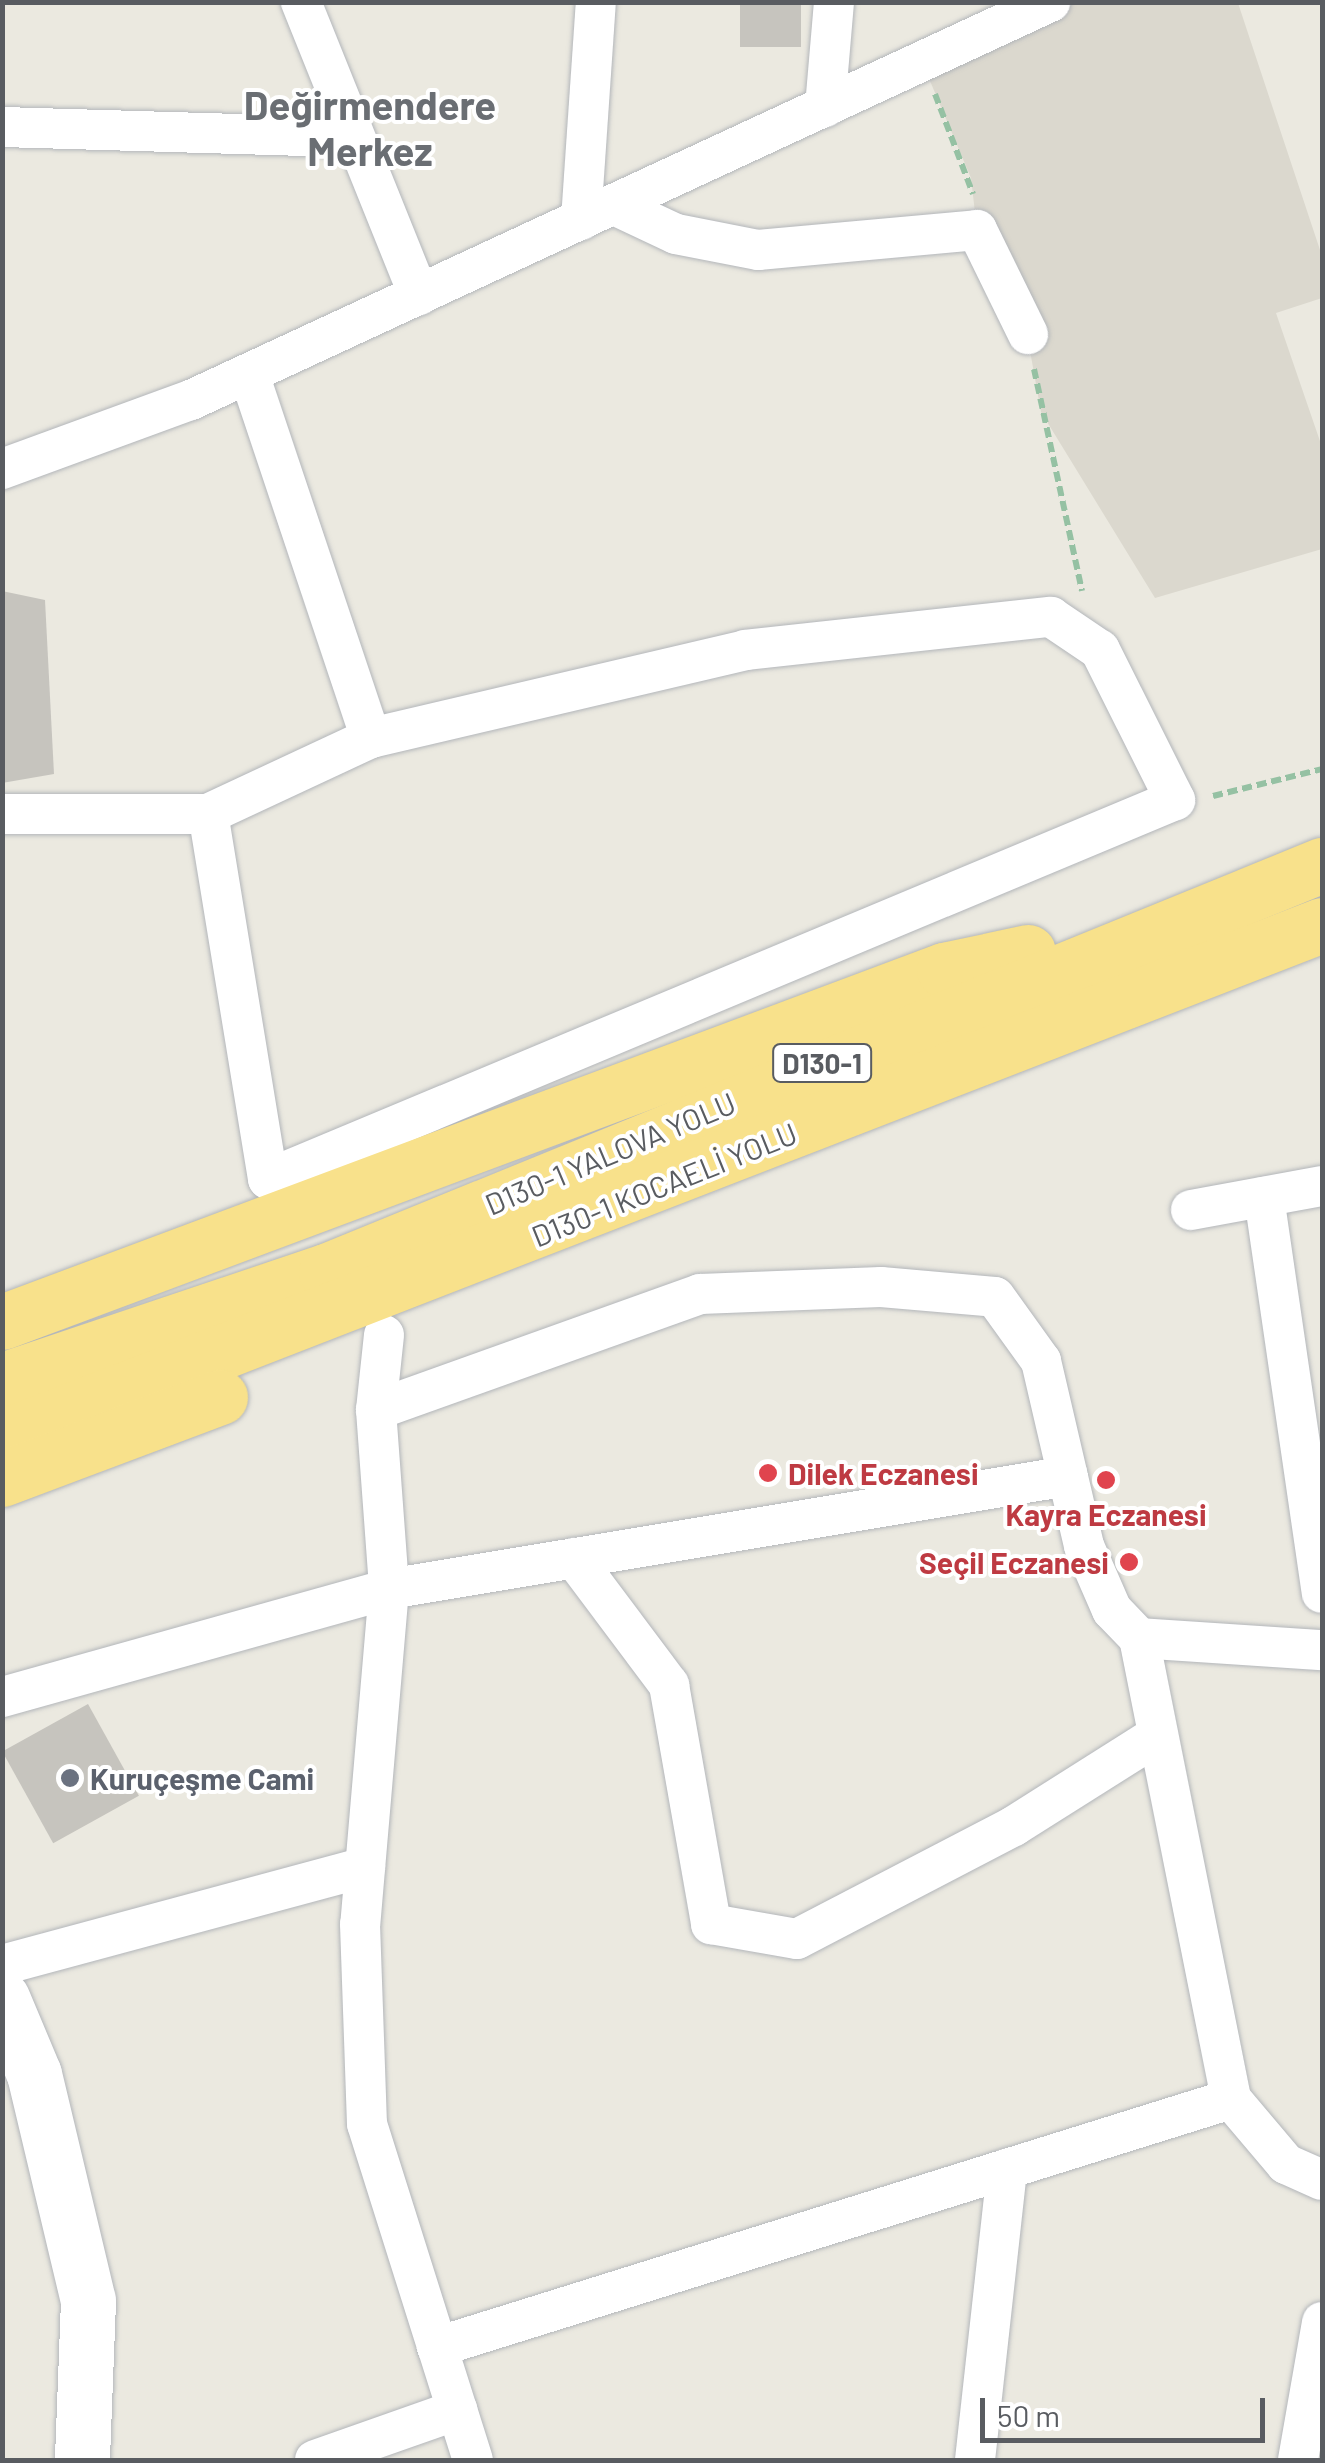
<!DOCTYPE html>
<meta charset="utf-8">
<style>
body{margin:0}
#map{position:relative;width:1325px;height:2463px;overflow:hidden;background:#ebe9e0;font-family:Barlow,sans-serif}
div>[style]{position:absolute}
.education>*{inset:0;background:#dbd8ce}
.building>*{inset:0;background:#c6c4be;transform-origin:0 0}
.path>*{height:6px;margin-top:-3px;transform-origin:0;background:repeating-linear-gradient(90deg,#95c1a3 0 10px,transparent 0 15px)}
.roads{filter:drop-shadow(0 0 2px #b3b6ba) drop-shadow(0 0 2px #b3b6ba)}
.street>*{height:40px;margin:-20px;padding:0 20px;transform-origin:20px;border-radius:20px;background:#fff}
.secondary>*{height:55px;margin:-27.5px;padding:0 27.5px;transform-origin:27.5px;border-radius:27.5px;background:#fff}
.highway>*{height:55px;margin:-27.5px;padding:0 27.5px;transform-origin:27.5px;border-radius:27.5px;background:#f8e18b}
.dots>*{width:28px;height:28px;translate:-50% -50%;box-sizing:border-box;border:5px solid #fff;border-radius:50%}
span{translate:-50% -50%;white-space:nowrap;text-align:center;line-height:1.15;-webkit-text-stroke:8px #fff;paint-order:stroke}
.shield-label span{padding:2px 8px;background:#fff;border:2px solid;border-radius:8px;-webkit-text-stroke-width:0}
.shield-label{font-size:28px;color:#595c61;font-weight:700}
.street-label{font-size:30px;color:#595c61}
.health-label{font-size:30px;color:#be3a42;font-weight:700}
.left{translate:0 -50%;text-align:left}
.right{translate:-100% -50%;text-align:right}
.worship-label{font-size:30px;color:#5b616d;font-weight:700}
.district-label{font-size:40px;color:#6a6e73;font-weight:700}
.frame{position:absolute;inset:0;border:5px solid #595c61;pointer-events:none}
.scale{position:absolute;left:980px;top:2398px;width:285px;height:45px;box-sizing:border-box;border:5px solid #595c61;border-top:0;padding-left:12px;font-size:30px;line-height:35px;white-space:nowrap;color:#595c61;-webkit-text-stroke:8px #fff;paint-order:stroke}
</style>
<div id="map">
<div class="education">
<div style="clip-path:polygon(1050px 3px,1238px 3px,1322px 256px,1322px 298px,1276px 313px,1322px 447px,1322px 549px,1155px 598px,1041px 412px,1027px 334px,977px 230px,971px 178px,922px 62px)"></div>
</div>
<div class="building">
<div style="left:740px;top:2px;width:61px;height:45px"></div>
<div style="clip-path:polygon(2px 591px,45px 600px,54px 774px,2px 783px)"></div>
<div style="left:88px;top:1704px;width:105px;height:98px;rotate:61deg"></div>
</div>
<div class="path">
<div style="left:935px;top:94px;width:107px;rotate:69.2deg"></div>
<div style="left:1034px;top:369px;width:227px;rotate:77.8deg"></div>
<div style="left:1213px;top:796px;width:112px;rotate:-13.9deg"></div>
</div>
<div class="roads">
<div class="street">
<div style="left:301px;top:2px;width:316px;rotate:68.1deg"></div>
<div style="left:825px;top:107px;width:105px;rotate:-85.1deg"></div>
<div style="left:2px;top:127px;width:347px;rotate:1.7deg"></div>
<div style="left:614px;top:205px;width:68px;rotate:25.1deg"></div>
<div style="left:676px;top:234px;width:84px;rotate:11deg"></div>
<div style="left:758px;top:250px;width:220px;rotate:-5.2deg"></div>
<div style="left:977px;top:230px;width:116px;rotate:63.9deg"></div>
<div style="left:581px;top:220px;width:219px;rotate:-86.1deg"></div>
<div style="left:249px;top:374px;width:384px;rotate:71.5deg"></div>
<div style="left:371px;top:738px;width:384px;rotate:-13.2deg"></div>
<div style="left:745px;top:650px;width:308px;rotate:-6.2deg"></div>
<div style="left:1051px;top:617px;width:59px;rotate:34deg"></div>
<div style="left:1100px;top:650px;width:168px;rotate:63.4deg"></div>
<div style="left:1175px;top:800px;width:983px;rotate:157.32deg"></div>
<div style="left:268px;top:1179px;width:370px;rotate:-99.3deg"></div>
<div style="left:208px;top:814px;width:180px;rotate:-25deg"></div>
<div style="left:2px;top:469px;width:201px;rotate:-20.1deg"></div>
<div style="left:191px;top:400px;width:947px;rotate:-24.86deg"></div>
<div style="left:2px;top:814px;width:206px"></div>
<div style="left:1264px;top:1197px;width:400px;rotate:81.7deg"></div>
<div style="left:1191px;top:1210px;width:133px;rotate:-10.4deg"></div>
<div style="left:384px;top:1335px;width:75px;rotate:96.1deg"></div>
<div style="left:376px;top:1410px;width:179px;rotate:85.8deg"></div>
<div style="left:389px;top:1589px;width:336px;rotate:94.9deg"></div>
<div style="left:360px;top:1924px;width:200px;rotate:88deg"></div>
<div style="left:367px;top:2124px;width:352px;rotate:72.5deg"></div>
<div style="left:376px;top:1410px;width:344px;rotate:-19.7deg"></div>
<div style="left:700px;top:1294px;width:181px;rotate:-2.2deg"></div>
<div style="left:881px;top:1287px;width:114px;rotate:5deg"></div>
<div style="left:995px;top:1297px;width:79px;rotate:54.3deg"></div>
<div style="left:1041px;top:1361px;width:190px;rotate:76.9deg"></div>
<div style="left:1084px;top:1546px;width:70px;rotate:66.4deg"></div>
<div style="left:1112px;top:1610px;width:39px;rotate:46deg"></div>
<div style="left:1139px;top:1638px;width:183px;rotate:3.8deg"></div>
<div style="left:574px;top:1558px;width:159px;rotate:53.2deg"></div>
<div style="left:669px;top:1685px;width:243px;rotate:80deg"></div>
<div style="left:711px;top:1924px;width:87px;rotate:9.9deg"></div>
<div style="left:797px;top:1939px;width:245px;rotate:-27.5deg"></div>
<div style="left:1014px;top:1826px;width:170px;rotate:-32.3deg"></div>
<div style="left:1139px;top:1638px;width:470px;rotate:78.7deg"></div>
<div style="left:1231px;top:2099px;width:85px;rotate:49.8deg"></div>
<div style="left:1286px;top:2164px;width:39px;rotate:24deg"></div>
<div style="left:2px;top:1697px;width:402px;rotate:-15.6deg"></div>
<div style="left:389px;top:1589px;width:688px;rotate:-9.45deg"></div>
<div style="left:2px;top:1965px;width:376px;rotate:-15.1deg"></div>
<div style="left:437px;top:2347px;width:832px;rotate:-17.35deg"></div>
<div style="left:315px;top:2460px;width:151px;rotate:-19.4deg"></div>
<div style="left:975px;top:2460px;width:293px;rotate:-83.7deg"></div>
<div style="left:1298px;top:2460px;width:140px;rotate:-80.1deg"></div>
</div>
<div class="secondary">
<div style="left:2px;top:1998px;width:82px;rotate:67.2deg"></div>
<div style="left:34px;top:2074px;width:233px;rotate:76.6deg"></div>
<div style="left:88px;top:2301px;width:159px;rotate:92.2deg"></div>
</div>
<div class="highway">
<div style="left:2px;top:1322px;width:1006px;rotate:-20.49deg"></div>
<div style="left:944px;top:970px;width:86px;rotate:-12.1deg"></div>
<div style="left:2px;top:1380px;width:342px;rotate:-18.6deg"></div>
<div style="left:326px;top:1271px;width:1076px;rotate:-22.18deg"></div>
<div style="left:2px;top:1437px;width:1416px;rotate:-21.2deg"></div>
<div style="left:2px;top:1479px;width:233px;rotate:-20.6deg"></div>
</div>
</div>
<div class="dots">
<div style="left:768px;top:1473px;background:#e0444e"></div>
<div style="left:1106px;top:1480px;background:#e0444e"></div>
<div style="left:1129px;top:1562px;background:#e0444e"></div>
<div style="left:70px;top:1778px;background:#6b7280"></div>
</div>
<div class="shield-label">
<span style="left:822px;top:1063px">D130-1</span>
</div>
<div class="street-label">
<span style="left:610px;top:1153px;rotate:-23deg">D130-1 YALOVA YOLU</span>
<span style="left:664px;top:1184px;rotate:-22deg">D130-1 KOCAELİ YOLU</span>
</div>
<div class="health-label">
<span class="left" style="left:788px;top:1473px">Dilek Eczanesi</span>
<span style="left:1106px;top:1514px">Kayra Eczanesi</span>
<span class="right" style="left:1109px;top:1562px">Seçil Eczanesi</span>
</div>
<div class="worship-label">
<span class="left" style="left:90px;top:1778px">Kuruçeşme Cami</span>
</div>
<div class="district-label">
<span style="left:370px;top:127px">Değirmendere<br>Merkez</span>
</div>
<div class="frame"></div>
<div class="scale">50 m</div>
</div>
